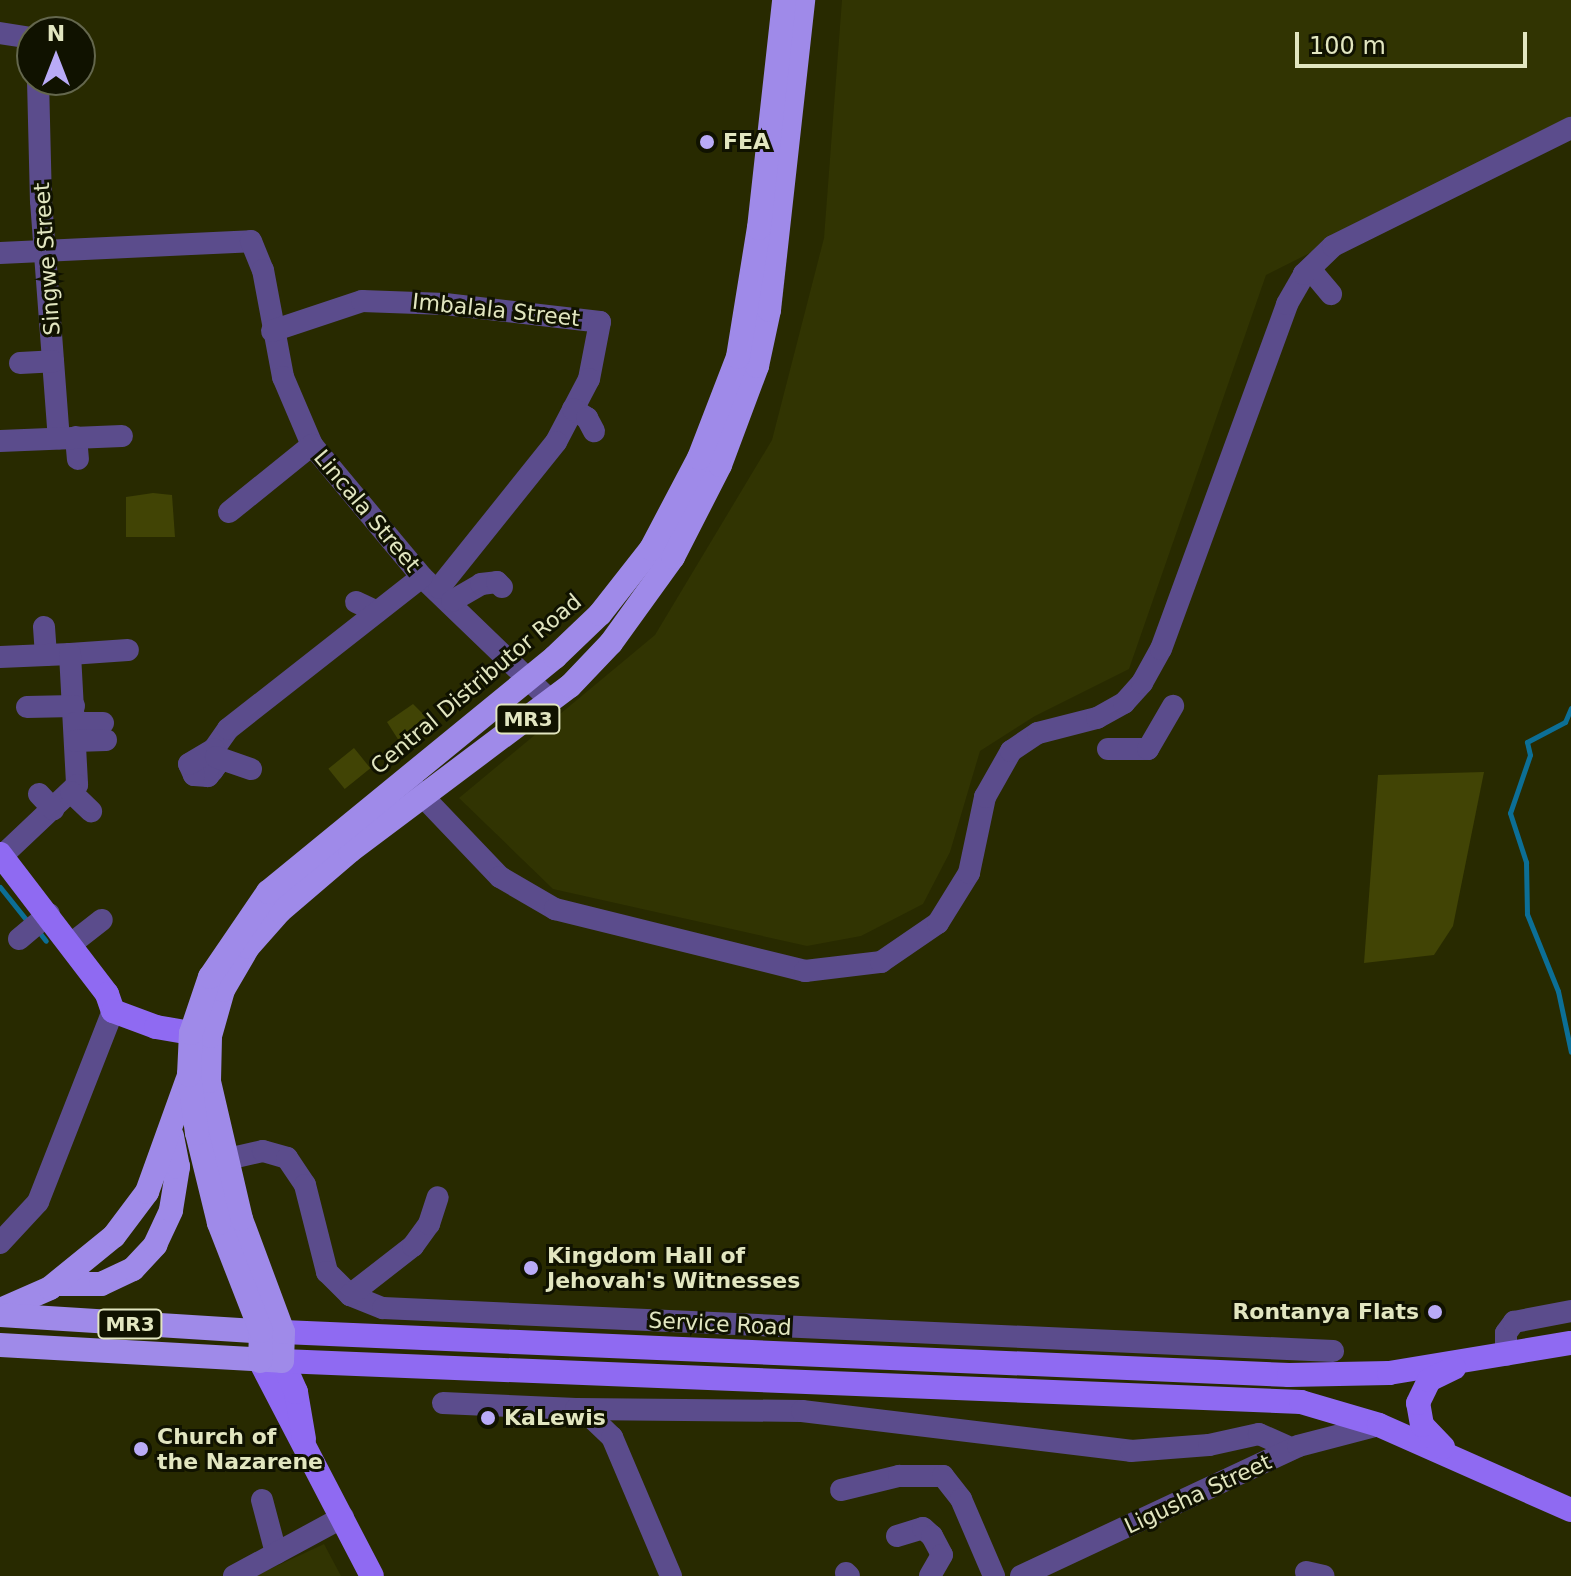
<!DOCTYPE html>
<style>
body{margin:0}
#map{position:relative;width:1571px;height:1576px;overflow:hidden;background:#282a00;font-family:"DejaVu Sans",sans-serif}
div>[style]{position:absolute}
.built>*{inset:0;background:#313402}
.green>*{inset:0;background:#414405;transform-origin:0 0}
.stream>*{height:5px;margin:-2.5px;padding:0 2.5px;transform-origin:2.5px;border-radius:2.5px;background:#0c6f96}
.minor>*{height:22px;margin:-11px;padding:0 11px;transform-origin:11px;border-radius:11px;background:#5b4c8c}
.major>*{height:24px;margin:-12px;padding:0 12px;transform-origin:12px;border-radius:12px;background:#8f6af2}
.highway>*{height:24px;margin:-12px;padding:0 12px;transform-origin:12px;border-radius:12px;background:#9f8ae9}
.dots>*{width:22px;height:22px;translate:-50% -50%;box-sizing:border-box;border:4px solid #101200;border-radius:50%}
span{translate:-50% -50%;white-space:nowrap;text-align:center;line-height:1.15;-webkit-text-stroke:6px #101200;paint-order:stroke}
.shield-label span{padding:2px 6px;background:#101200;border:2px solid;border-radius:6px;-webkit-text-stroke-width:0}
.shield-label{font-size:20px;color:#e2e6c0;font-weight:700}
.poi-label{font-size:22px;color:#e2e6c0;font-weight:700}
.left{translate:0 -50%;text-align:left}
.right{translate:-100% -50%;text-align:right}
.street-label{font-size:22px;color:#e2e6c0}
.north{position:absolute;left:16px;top:16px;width:80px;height:80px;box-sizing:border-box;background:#101200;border:2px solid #64674d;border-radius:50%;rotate:0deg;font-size:22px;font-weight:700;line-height:32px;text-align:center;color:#e2e6c0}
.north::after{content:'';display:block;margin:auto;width:28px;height:36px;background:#b9abf7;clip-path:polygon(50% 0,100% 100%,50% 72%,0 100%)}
.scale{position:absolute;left:1295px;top:32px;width:232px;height:36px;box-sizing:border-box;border:4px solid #e2e6c0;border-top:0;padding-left:10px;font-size:24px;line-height:28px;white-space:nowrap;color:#e2e6c0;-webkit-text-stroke:6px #101200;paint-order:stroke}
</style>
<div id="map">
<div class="built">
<div style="clip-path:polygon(842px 0,1571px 0,1571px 122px,1266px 275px,1129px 669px,1035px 716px,980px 751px,950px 852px,923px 904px,861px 936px,807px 946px,553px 889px,459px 798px,655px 635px,772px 440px,824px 238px)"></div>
<div style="clip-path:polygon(324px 1544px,341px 1576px,255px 1576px)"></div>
</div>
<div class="green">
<div style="clip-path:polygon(153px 493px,172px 495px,175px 537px,126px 537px,126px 497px)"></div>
<div style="clip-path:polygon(413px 704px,430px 721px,401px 744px,387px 722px)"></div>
<div style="left:354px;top:748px;width:26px;height:33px;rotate:51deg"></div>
<div style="clip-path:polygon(1484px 772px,1453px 926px,1434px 955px,1364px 963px,1378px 775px)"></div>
</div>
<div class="stream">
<div style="left:1571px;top:708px;width:15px;rotate:113deg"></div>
<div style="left:1565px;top:722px;width:43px;rotate:152.2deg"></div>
<div style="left:1527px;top:742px;width:13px;rotate:77deg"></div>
<div style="left:1530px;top:755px;width:61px;rotate:109deg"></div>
<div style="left:1510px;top:813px;width:52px;rotate:71.9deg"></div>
<div style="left:1526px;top:862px;width:52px;rotate:88.9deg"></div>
<div style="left:1527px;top:914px;width:83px;rotate:68.1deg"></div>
<div style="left:1558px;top:991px;width:62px;rotate:78deg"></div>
<div style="left:0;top:887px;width:45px;rotate:51.3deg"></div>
<div style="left:39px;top:932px;width:11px;rotate:52deg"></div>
</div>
<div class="minor">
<div style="left:0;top:33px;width:32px;rotate:9deg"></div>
<div style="left:38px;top:80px;width:121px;rotate:88.6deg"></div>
<div style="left:41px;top:201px;width:238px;rotate:85.7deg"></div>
<div style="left:0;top:253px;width:251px;rotate:-2.7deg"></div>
<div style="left:251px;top:241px;width:31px;rotate:68deg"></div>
<div style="left:263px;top:270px;width:109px;rotate:79.4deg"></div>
<div style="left:283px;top:377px;width:74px;rotate:66.9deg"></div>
<div style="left:312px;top:445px;width:172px;rotate:50.2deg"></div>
<div style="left:422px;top:577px;width:179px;rotate:43.9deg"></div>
<div style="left:1304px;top:274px;width:11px;rotate:5deg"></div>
<div style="left:1315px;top:275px;width:25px;rotate:50deg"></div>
<div style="left:272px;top:331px;width:95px;rotate:-18.4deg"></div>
<div style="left:362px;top:301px;width:83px;rotate:2.1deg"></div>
<div style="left:445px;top:304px;width:156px;rotate:6.6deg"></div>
<div style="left:600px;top:322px;width:58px;rotate:100.9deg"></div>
<div style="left:589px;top:379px;width:71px;rotate:117.6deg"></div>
<div style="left:556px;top:442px;width:187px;rotate:128.7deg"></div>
<div style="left:20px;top:363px;width:33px;rotate:-3deg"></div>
<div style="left:573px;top:409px;width:17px;rotate:33deg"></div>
<div style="left:587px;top:418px;width:15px;rotate:62deg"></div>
<div style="left:76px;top:437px;width:22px;rotate:85deg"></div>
<div style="left:0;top:441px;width:122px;rotate:-2.3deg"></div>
<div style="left:229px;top:512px;width:107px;rotate:-38.9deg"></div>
<div style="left:452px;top:601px;width:34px;rotate:-30deg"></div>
<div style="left:481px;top:584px;width:16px;rotate:-7deg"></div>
<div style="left:497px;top:582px;width:7px;rotate:45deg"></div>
<div style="left:356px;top:602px;width:23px;rotate:25deg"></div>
<div style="left:44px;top:627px;width:28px;rotate:86deg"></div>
<div style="left:70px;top:654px;width:58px;rotate:-3.9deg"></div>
<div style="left:0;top:657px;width:70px;rotate:-2.5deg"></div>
<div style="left:70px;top:654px;width:131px;rotate:86.9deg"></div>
<div style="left:77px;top:785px;width:103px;rotate:136.6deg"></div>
<div style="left:27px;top:707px;width:47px;rotate:-1.2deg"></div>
<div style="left:75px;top:723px;width:28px"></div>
<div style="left:75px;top:741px;width:31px;rotate:-2deg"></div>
<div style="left:214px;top:749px;width:24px;rotate:-55deg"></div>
<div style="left:228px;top:729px;width:246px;rotate:-38.1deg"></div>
<div style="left:214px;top:749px;width:15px;rotate:74deg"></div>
<div style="left:218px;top:763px;width:9px;rotate:126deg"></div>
<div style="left:213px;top:770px;width:8px;rotate:130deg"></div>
<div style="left:208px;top:776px;width:14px;rotate:-176deg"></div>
<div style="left:194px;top:775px;width:12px;rotate:-114deg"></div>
<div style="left:189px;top:764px;width:29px;rotate:-31deg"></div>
<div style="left:1108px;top:749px;width:40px"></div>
<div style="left:1148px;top:749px;width:50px;rotate:-59.8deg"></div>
<div style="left:216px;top:757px;width:37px;rotate:19deg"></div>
<div style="left:412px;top:785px;width:127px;rotate:46.3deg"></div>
<div style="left:500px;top:877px;width:64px;rotate:30.2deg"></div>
<div style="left:555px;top:909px;width:258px;rotate:13.9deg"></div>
<div style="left:805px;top:971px;width:77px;rotate:-6.8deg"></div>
<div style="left:881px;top:962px;width:69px;rotate:-34.4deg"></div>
<div style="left:938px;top:923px;width:59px;rotate:-58.2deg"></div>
<div style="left:969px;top:873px;width:78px;rotate:-78.1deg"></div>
<div style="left:985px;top:797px;width:53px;rotate:-60.5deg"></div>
<div style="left:1011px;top:751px;width:32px;rotate:-34deg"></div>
<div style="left:1038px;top:733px;width:61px;rotate:-14.3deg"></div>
<div style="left:1097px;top:718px;width:31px;rotate:-29deg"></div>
<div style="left:1124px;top:703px;width:27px;rotate:-48deg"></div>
<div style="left:1142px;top:683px;width:39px;rotate:-61deg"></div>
<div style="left:1161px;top:649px;width:367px;rotate:-69.9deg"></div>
<div style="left:1287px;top:304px;width:34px;rotate:-60deg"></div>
<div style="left:1304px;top:274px;width:40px;rotate:-44deg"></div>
<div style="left:1333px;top:246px;width:266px;rotate:-26.4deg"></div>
<div style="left:71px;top:792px;width:28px;rotate:44deg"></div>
<div style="left:39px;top:794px;width:21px;rotate:47deg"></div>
<div style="left:19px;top:939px;width:39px;rotate:-40deg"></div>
<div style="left:71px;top:944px;width:39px;rotate:-38deg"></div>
<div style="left:210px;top:1163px;width:54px;rotate:-12.8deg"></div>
<div style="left:263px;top:1151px;width:25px;rotate:16deg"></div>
<div style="left:287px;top:1158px;width:32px;rotate:56deg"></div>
<div style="left:305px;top:1185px;width:90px;rotate:75.8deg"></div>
<div style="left:327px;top:1272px;width:33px;rotate:45deg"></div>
<div style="left:350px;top:1295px;width:35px;rotate:22deg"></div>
<div style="left:383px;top:1308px;width:951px;rotate:2.59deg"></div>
<div style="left:0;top:1243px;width:56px;rotate:-47.2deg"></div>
<div style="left:38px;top:1202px;width:205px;rotate:-68.6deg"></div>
<div style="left:350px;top:1295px;width:80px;rotate:-37.9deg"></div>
<div style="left:413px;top:1246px;width:27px;rotate:-54deg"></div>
<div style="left:429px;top:1224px;width:28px;rotate:-72deg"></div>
<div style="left:1506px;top:1355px;width:22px;rotate:-90deg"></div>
<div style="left:1506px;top:1333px;width:14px;rotate:-54deg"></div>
<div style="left:1514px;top:1322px;width:58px;rotate:-10.9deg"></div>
<div style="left:443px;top:1403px;width:133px;rotate:2.6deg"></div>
<div style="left:576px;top:1409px;width:18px;rotate:29deg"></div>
<div style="left:592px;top:1418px;width:28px;rotate:44deg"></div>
<div style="left:612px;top:1437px;width:151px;rotate:67deg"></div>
<div style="left:576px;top:1409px;width:226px;rotate:0.5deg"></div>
<div style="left:802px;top:1411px;width:331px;rotate:6.9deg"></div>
<div style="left:1131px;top:1451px;width:78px;rotate:-4.4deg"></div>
<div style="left:1209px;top:1445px;width:51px;rotate:-12.4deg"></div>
<div style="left:1259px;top:1434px;width:36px;rotate:24deg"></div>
<div style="left:841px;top:1490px;width:60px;rotate:-13.6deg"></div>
<div style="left:899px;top:1476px;width:44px"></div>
<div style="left:943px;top:1476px;width:29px;rotate:52deg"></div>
<div style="left:961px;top:1499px;width:84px;rotate:66.8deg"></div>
<div style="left:262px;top:1500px;width:55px;rotate:75.2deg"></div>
<div style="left:897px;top:1536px;width:27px;rotate:-17deg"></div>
<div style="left:923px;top:1528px;width:12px;rotate:42deg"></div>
<div style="left:932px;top:1536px;width:21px;rotate:62deg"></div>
<div style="left:942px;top:1555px;width:24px;rotate:120deg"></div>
<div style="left:1306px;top:1572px;width:18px;rotate:13deg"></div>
<div style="left:846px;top:1573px;width:4px;rotate:45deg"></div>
<div style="left:234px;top:1576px;width:124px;rotate:-28.4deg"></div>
<div style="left:1021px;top:1576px;width:306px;rotate:-25.1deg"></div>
<div style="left:1298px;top:1446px;width:84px;rotate:-14.5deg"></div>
</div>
<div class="major">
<div style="left:0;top:854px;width:176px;rotate:52.6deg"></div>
<div style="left:107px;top:994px;width:18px;rotate:71deg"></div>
<div style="left:113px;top:1011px;width:46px;rotate:20.4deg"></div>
<div style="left:156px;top:1027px;width:53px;rotate:9.8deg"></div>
<div style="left:283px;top:1332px;width:1007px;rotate:2.45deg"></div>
<div style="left:1289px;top:1375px;width:100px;rotate:-1.1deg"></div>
<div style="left:1389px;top:1373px;width:184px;rotate:-9.4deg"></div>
<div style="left:260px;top:1361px;width:242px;rotate:62.5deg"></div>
<div style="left:304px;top:1439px;width:48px;rotate:-99.7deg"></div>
<div style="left:296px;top:1392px;width:34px;rotate:-114deg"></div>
<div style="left:282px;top:1361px;width:1020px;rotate:2.3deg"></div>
<div style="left:1301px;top:1402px;width:81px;rotate:16.4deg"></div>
<div style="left:1379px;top:1425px;width:210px;rotate:23.9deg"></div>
<div style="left:1443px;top:1447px;width:30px;rotate:-134deg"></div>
<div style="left:1422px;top:1425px;width:22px;rotate:-100deg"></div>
<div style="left:1418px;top:1403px;width:25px;rotate:-64deg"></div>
<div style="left:1429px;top:1380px;width:28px;rotate:-26deg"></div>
</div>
<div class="highway">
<div style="left:57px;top:1284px;width:44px"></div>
<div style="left:101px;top:1284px;width:35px;rotate:-25deg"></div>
<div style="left:133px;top:1269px;width:33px;rotate:-47deg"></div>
<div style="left:155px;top:1245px;width:38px;rotate:-65deg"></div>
<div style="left:171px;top:1210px;width:44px;rotate:-80.8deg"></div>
<div style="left:178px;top:1167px;width:32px;rotate:-101deg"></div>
<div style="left:0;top:1310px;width:55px;rotate:-23.7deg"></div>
<div style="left:50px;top:1288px;width:82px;rotate:-39.1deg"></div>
<div style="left:114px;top:1236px;width:55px;rotate:-53.1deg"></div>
<div style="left:147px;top:1192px;width:118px;rotate:-70.2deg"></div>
<div style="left:0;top:1315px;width:274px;rotate:3.6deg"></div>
<div style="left:0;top:1345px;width:282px;rotate:3.2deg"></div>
<div style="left:282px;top:1361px;width:29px;rotate:-88deg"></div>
<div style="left:283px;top:1332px;width:121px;rotate:-110.4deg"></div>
<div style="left:241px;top:1219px;width:142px;rotate:-103.1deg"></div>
<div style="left:209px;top:1081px;width:45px;rotate:-88.7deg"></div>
<div style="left:210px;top:1036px;width:48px;rotate:-74.2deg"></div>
<div style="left:223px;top:990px;width:50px;rotate:-59.8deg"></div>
<div style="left:248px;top:947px;width:48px;rotate:-48.4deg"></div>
<div style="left:280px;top:911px;width:92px;rotate:-40.6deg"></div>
<div style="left:350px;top:851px;width:275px;rotate:-36.9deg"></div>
<div style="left:570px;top:686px;width:59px;rotate:-46.4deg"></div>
<div style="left:611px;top:643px;width:106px;rotate:-54.2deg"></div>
<div style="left:673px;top:557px;width:103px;rotate:-62.9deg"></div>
<div style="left:720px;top:465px;width:106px;rotate:-69.5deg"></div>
<div style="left:757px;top:366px;width:57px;rotate:-77.9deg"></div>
<div style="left:769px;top:310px;width:312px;rotate:-83.7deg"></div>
<div style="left:260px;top:1361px;width:30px;rotate:-88deg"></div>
<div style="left:261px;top:1331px;width:116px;rotate:-111.3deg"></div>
<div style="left:219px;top:1223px;width:93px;rotate:-103.7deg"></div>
<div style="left:197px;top:1133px;width:59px;rotate:-97.9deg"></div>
<div style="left:189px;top:1075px;width:42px;rotate:-87.3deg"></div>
<div style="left:191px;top:1033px;width:59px;rotate:-71.3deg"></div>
<div style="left:210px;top:977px;width:103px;rotate:-55.7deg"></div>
<div style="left:268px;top:892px;width:371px;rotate:-39.3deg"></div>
<div style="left:555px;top:657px;width:62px;rotate:-43.7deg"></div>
<div style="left:600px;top:614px;width:83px;rotate:-51.9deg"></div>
<div style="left:651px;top:549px;width:103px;rotate:-62.2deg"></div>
<div style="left:699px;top:458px;width:108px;rotate:-68.9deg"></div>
<div style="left:738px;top:357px;width:131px;rotate:-80.8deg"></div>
<div style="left:759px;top:228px;width:229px;rotate:-83.7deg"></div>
</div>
<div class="dots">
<div style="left:707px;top:142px;background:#b9abf7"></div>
<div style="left:531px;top:1268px;background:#b9abf7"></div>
<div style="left:1435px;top:1312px;background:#b9abf7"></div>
<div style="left:488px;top:1418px;background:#b9abf7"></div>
<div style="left:141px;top:1449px;background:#b9abf7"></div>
</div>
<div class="shield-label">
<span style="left:528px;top:719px">MR3</span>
<span style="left:130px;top:1324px">MR3</span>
</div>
<div class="poi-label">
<span class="left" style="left:723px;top:142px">FEA</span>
<span class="left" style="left:547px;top:1268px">Kingdom Hall of<br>Jehovah's Witnesses</span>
<span class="right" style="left:1419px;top:1312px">Rontanya Flats</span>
<span class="left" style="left:504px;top:1418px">KaLewis</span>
<span class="left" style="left:157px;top:1449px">Church of<br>the Nazarene</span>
</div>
<div class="street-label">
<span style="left:47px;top:259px;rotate:-94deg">Singwe Street</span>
<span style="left:496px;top:310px;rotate:6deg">Imbalala Street</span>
<span style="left:367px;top:511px;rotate:50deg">Lincala Street</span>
<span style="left:476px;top:684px;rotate:-40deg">Central Distributor Road</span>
<span style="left:720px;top:1324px;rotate:3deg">Service Road</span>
<span style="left:1198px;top:1494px;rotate:-25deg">Ligusha Street</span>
</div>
<div class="north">N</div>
<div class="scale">100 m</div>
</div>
